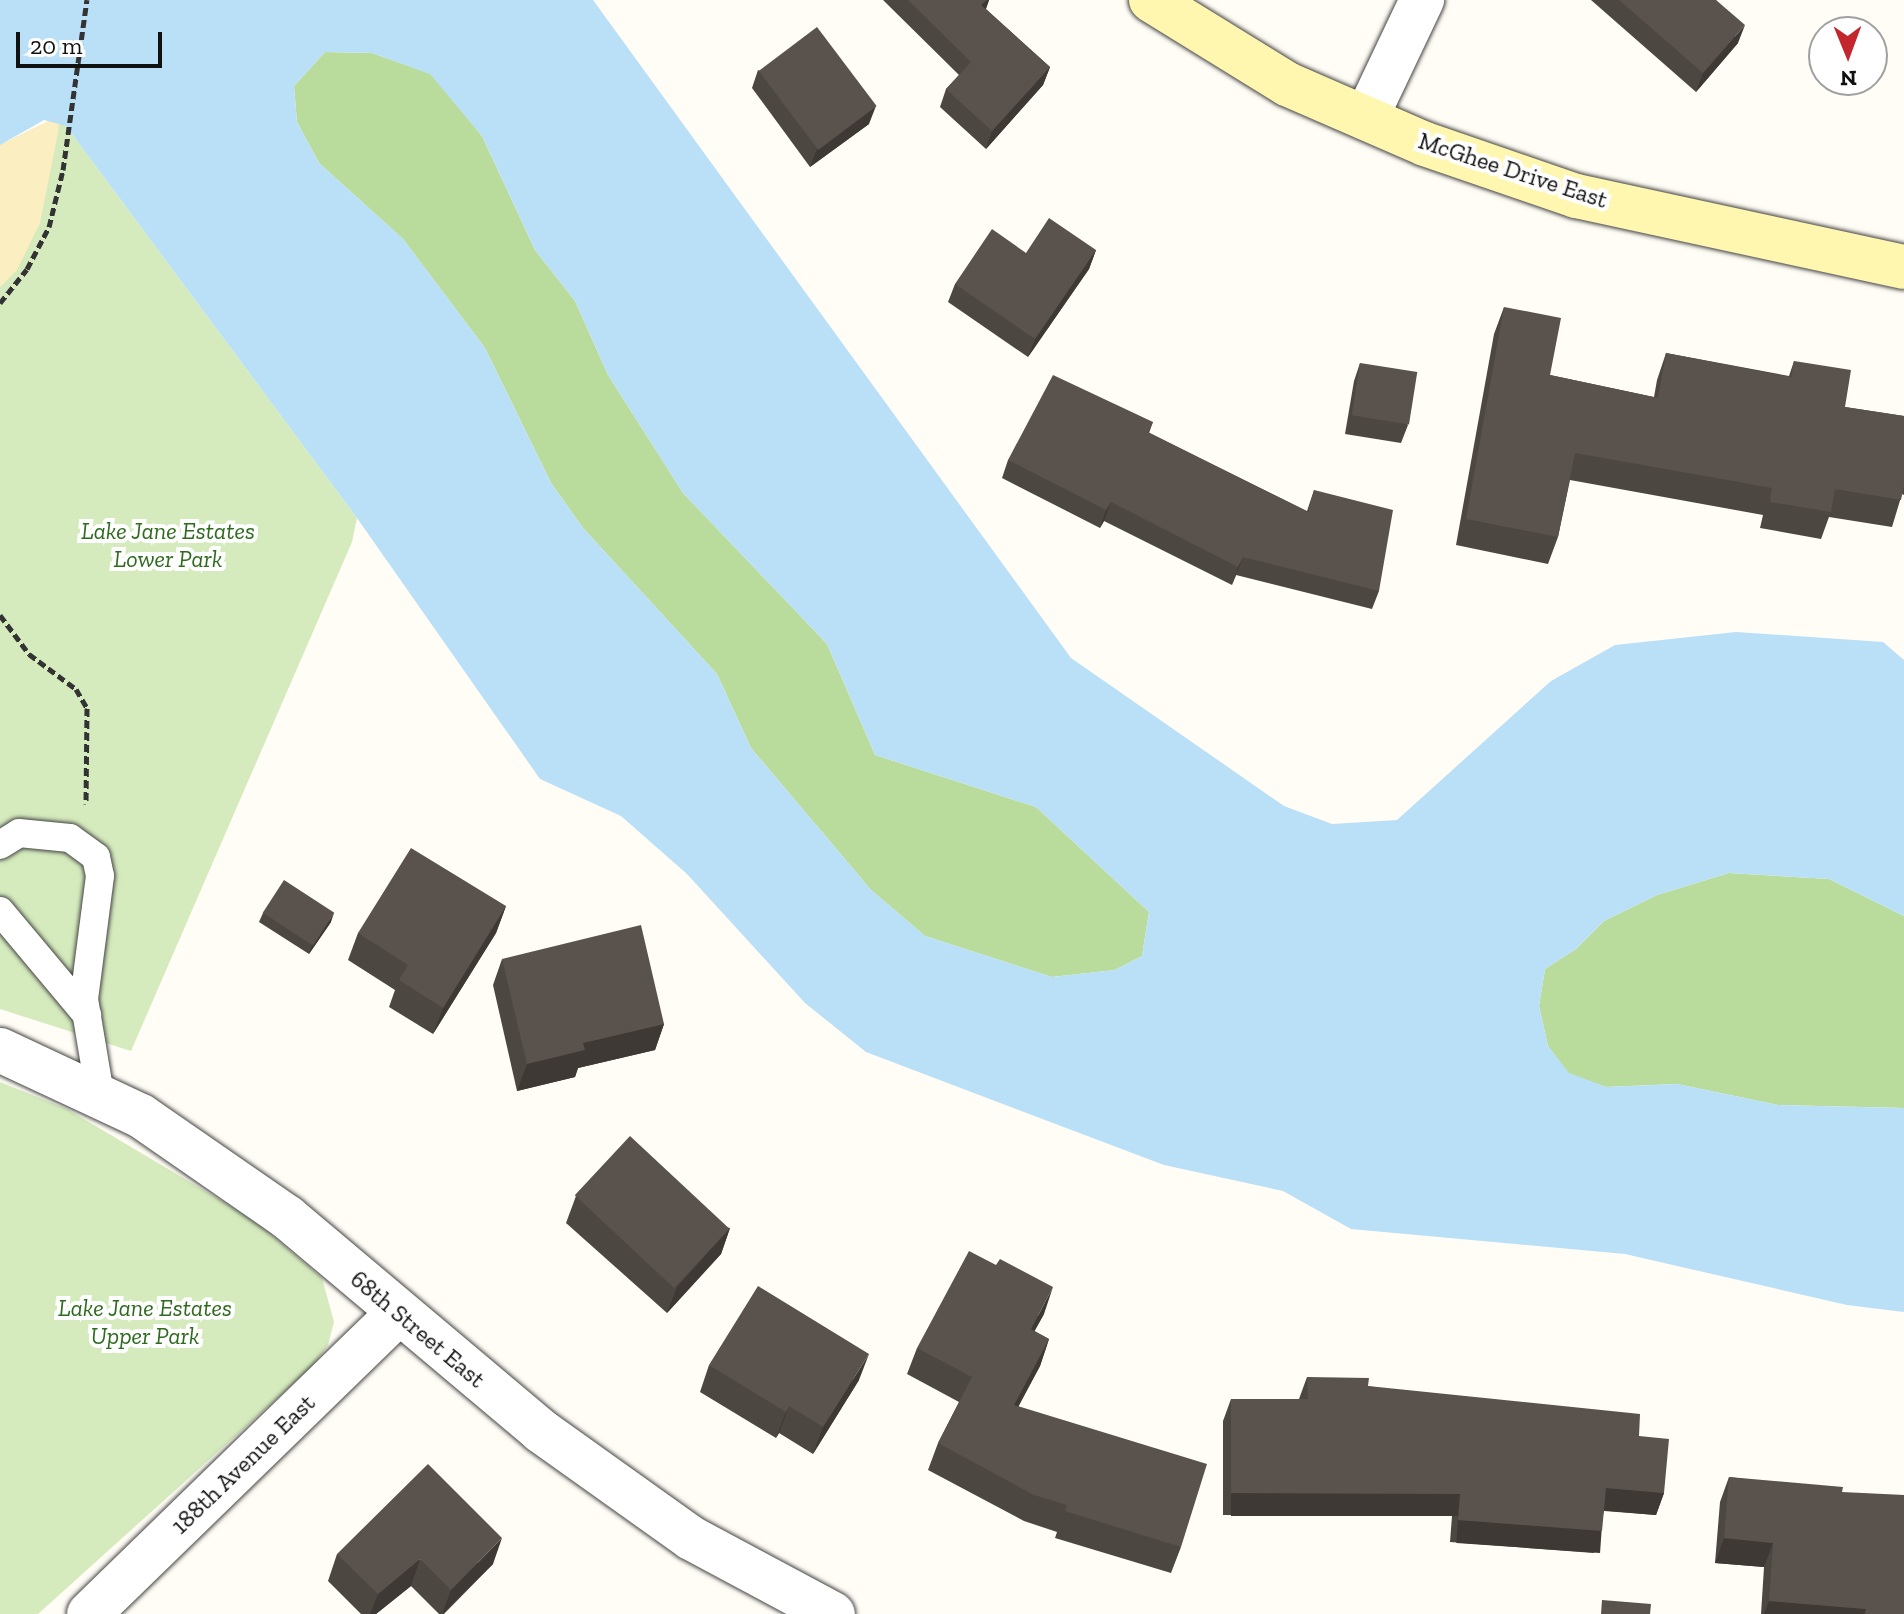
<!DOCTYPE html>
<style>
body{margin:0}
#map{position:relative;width:1904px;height:1614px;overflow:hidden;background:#fffdf5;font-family:"Zilla Slab",serif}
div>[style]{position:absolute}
.green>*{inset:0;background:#d5ebbd}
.forest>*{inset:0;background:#b9dc9c}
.sand>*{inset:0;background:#fbeec1}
.water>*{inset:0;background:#b9e0f7}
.path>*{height:5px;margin-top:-2.5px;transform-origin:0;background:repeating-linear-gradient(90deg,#333 0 8px,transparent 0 12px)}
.roads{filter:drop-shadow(0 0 2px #444) drop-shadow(0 0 2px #444)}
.lane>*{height:28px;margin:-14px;padding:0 14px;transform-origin:14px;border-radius:14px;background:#fff}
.street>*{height:44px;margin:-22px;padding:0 22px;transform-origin:22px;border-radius:22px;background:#fff}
.secondary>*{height:44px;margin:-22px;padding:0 22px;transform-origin:22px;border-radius:22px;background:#fff6b0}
.wall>*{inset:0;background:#4d4742}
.shaded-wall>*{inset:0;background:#3f3936;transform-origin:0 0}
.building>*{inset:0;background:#5a524d;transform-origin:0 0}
span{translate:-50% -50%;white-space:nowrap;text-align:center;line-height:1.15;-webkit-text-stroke:8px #fff;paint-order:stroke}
.street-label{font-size:24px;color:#111}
.park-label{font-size:24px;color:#2f6b1f;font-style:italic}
.north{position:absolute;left:1808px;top:16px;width:80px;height:80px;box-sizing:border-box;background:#fff;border:2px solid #a0a0a0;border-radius:50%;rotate:179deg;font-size:22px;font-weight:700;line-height:32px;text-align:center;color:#111}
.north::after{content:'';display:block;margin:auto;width:28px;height:36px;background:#c4262e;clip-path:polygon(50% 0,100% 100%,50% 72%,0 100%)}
.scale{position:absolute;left:16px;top:32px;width:146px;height:36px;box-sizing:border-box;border:4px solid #111;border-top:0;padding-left:10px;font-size:24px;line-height:28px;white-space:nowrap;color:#111;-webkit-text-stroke:6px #fff;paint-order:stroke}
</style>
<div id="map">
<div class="green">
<div style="clip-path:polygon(53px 119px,66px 126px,357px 518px,352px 542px,131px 1051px,0 1009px,0 145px)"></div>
<div style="clip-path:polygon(0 1082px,67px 1109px,254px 1220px,322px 1278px,334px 1322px,328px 1345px,313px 1366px,38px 1614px,0 1614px)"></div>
</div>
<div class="forest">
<div style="clip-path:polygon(325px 52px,372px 53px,431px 74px,482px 136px,535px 250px,575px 301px,608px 375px,683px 493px,827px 644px,875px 755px,1036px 807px,1149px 912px,1142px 956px,1115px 970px,1052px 977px,925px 936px,871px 890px,751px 748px,717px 674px,583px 528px,551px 483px,485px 348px,403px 239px,319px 163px,297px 122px,294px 86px)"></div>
<div style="clip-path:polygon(1729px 873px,1829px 879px,1904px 916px,1904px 1108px,1778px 1105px,1677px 1084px,1606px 1087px,1569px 1074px,1548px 1046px,1539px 1006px,1545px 969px,1576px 949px,1604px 921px,1657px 895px)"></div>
</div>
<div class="sand">
<div style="clip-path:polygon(53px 119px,59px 122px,58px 133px,40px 223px,17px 270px,0 287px,0 145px)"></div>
</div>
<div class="water">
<div style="clip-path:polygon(evenodd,0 0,593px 0,1071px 658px,1284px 806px,1332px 824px,1397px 820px,1551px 681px,1615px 645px,1736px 632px,1883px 642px,1904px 660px,1904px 916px,1829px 879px,1729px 873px,1657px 895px,1604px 921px,1576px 949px,1545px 969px,1539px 1006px,1548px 1046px,1569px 1073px,1606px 1087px,1677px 1084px,1778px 1105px,1904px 1108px,1904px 1312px,1847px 1305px,1625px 1254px,1351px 1229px,1283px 1191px,1164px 1165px,866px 1052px,805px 1003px,687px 874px,621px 816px,540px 779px,357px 518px,66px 126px,44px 120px,0 145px,0 0,325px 52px,372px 53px,430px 74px,482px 136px,535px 250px,575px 301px,608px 375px,683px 493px,827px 644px,875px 755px,1036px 807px,1149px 912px,1142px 956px,1115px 970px,1052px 977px,925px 936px,871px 890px,751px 748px,717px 674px,583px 528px,551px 483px,485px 348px,403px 239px,319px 163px,297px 122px,294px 86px,325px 52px)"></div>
</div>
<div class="path">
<div style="left:0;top:303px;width:43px;rotate:-51.5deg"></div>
<div style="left:27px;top:269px;width:47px;rotate:-62.4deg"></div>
<div style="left:49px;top:227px;width:59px;rotate:-76.2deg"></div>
<div style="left:63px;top:170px;width:172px;rotate:-82deg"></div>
<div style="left:0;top:615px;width:49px;rotate:53.4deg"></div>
<div style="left:29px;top:654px;width:59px;rotate:36.7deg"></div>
<div style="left:76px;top:689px;width:22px;rotate:60deg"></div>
<div style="left:87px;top:708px;width:96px;rotate:90.6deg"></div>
</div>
<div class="roads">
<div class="lane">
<div style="left:0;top:845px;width:22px;rotate:-32deg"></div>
<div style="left:19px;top:833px;width:51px;rotate:5.6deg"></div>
<div style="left:70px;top:838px;width:32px;rotate:36deg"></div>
<div style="left:96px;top:857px;width:19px;rotate:78deg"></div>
<div style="left:100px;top:876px;width:124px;rotate:97.4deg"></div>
<div style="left:84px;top:999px;width:97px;rotate:80.5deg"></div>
<div style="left:0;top:911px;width:136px;rotate:50.1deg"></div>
</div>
<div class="street">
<div style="left:1366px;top:118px;width:131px;rotate:-64.6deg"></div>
<div style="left:0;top:1050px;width:156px;rotate:25.1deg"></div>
<div style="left:141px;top:1116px;width:178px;rotate:34.7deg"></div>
<div style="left:287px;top:1217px;width:332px;rotate:40.1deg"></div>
<div style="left:541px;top:1431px;width:184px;rotate:35.5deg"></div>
<div style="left:691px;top:1538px;width:161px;rotate:28.2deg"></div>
<div style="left:89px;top:1614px;width:429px;rotate:-44.2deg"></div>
</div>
<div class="secondary">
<div style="left:1151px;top:0;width:160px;rotate:31.7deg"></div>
<div style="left:1287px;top:84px;width:150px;rotate:23.5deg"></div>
<div style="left:1425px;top:144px;width:160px;rotate:19deg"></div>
<div style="left:1576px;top:196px;width:336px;rotate:12.2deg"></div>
</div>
</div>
<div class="wall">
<div style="clip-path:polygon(883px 0,989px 0,986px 9px,1050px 67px,1043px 85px,986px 149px,940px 107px,946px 89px,959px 75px)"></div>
<div style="clip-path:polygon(1591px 0,1716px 0,1738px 43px,1696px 92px)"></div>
<div style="clip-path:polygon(758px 70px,869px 124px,810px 167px,752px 88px)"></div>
<div style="clip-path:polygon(1096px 250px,1089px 269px,1028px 357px,948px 302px,955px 284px,1026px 253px)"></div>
<div style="clip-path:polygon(1504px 307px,1550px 375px,1654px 397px,1657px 380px,1666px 353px,1789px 376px,1794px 361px,1845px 407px,1904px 416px,1904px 495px,1902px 494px,1892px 527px,1829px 517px,1821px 539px,1760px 528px,1763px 515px,1570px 480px,1558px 537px,1548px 564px,1456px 545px,1494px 334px)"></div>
<div style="clip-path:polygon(1360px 363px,1408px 425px,1401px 443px,1345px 434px,1354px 381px)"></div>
<div style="clip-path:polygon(1153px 422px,1149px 433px,1307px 511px,1314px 490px,1379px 591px,1372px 609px,1236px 575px,1232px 585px,1104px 521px,1100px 528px,1002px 478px,1008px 460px)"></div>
<div style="clip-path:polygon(506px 906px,496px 933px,433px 1034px,389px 1007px,395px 990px,348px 960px,358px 933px)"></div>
<div style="clip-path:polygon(263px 913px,331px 922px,309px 954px,259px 922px)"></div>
<div style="clip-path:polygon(502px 959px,664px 1024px,655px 1050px,578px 1068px,575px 1077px,517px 1091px,493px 985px)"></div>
<div style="clip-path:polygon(576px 1196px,730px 1228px,721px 1254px,667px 1313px,566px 1223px)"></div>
<div style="clip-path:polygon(1044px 1314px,1034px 1331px,1049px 1339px,1040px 1366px,1018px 1406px,1181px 1547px,1171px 1573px,1055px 1538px,1057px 1532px,1024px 1521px,928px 1470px,938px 1443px,959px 1402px,907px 1374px,917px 1348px)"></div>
<div style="clip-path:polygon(709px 1365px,859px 1380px,813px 1454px,779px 1433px,776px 1438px,700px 1392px)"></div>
<div style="clip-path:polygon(1307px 1377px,1368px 1386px,1639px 1436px,1664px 1493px,1656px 1515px,1604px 1511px,1594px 1553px,1450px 1542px,1452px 1516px,1223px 1515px,1223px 1421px,1231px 1399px,1299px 1399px)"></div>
<div style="clip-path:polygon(1729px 1477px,1842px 1492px,1904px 1614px,1761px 1614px,1764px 1567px,1715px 1563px,1720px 1502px)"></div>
<div style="clip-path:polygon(337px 1554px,493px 1564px,444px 1614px,439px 1614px,411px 1586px,376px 1614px,361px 1614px,328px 1581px)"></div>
</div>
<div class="shaded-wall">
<div style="clip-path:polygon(987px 0,989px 0,984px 14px,981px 5px)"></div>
<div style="clip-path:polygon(1745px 25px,1738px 43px,1696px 92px,1703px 73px)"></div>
<div style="clip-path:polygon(1050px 67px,1043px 85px,986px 149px,992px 131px)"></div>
<div style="clip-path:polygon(876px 106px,869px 124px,810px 167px,817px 149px)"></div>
<div style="clip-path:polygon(1096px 250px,1089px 269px,1028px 357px,1035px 339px)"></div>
<div style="clip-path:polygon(1111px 502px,1104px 521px,1100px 528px,1106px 510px)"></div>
<div style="clip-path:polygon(1243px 557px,1236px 575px,1232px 585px,1238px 567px)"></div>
<div style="clip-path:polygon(506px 906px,496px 933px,433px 1034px,443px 1008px)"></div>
<div style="clip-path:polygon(334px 913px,331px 922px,309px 954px,312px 945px)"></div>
<div style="clip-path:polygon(664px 1024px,655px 1050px,578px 1068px,575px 1077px,517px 1091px,527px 1064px,583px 1043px)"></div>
<div style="clip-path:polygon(730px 1228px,721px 1254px,667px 1313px,677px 1287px)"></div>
<div style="clip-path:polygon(1053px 1287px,1044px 1314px,1021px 1356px,1031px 1329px)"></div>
<div style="clip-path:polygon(1049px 1339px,1040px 1366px,1005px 1432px,1014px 1405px)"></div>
<div style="clip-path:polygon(869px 1354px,859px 1380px,813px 1454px,823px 1427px)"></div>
<div style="clip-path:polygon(789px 1406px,779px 1433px,776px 1438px,786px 1412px)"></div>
<div style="clip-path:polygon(1606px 1488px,1664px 1493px,1656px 1515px,1598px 1510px)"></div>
<div style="left:1231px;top:1493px;width:229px;height:23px"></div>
<div style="left:1458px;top:1520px;width:144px;height:23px;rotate:4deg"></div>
<div style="clip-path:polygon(502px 1538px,493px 1564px,442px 1614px,451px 1590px)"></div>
<div style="clip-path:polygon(1724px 1538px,1773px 1543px,1764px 1567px,1715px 1563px)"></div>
<div style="clip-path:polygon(420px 1559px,411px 1586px,376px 1614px,370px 1614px,378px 1594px)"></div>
<div style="clip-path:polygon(1769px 1601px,1866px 1609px,1864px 1614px,1764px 1614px)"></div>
</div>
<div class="building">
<div style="clip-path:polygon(908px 0,987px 0,981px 5px,1050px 67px,992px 131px,946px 89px,971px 62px)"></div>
<div style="clip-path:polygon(1619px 0,1716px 0,1745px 25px,1703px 73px)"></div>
<div style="left:817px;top:27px;width:99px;height:73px;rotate:53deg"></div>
<div style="clip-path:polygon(1049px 218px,1096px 250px,1035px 339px,955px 284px,992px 229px,1026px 253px)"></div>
<div style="clip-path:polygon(1504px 307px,1561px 318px,1550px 375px,1658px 398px,1666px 353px,1791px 377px,1794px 361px,1851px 370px,1845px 407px,1904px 416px,1904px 485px,1901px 500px,1835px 489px,1831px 512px,1770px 502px,1772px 488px,1575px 453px,1558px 537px,1466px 519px)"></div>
<div style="left:1360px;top:363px;width:58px;height:53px;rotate:9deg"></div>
<div style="clip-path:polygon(1053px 375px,1153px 422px,1148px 432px,1308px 512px,1314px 490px,1393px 510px,1379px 591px,1243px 557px,1238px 567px,1111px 502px,1106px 510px,1008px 460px)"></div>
<div style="clip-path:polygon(411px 848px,506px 906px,443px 1008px,399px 980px,408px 965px,358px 933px)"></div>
<div style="left:284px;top:880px;width:60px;height:39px;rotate:33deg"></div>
<div style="clip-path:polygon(641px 925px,664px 1024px,583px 1043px,585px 1050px,527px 1064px,502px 959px)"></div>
<div style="left:630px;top:1136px;width:136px;height:81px;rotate:43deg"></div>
<div style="clip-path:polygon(969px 1251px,996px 1265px,1000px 1259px,1053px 1287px,1031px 1329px,1049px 1339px,1014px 1405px,1207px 1464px,1181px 1547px,1065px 1511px,1067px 1505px,1034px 1495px,938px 1443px,972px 1377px,917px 1348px)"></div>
<div style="clip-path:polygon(758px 1286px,869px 1354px,823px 1427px,789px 1406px,786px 1412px,709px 1365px)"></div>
<div style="clip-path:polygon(1307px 1377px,1369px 1378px,1368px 1386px,1640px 1414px,1639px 1436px,1669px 1439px,1664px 1493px,1606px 1488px,1602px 1531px,1458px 1520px,1460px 1494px,1231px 1493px,1231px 1399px,1308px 1399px)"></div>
<div style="clip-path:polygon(428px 1464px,502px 1538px,451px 1590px,420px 1559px,378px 1594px,337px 1554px)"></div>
<div style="clip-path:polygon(1729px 1477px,1843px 1487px,1842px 1492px,1904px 1495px,1904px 1614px,1865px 1614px,1866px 1609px,1769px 1601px,1773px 1543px,1724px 1538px)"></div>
<div style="clip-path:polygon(1602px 1600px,1651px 1604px,1650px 1614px,1601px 1614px)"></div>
</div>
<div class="street-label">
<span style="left:1513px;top:170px;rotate:18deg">McGhee Drive East</span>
<span style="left:418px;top:1329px;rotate:40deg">68th Street East</span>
<span style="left:243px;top:1464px;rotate:-44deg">188th Avenue East</span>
</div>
<div class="park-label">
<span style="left:168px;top:545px">Lake Jane Estates<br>Lower Park</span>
<span style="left:145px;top:1322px">Lake Jane Estates<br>Upper Park</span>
</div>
<div class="north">N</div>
<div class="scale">20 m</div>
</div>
